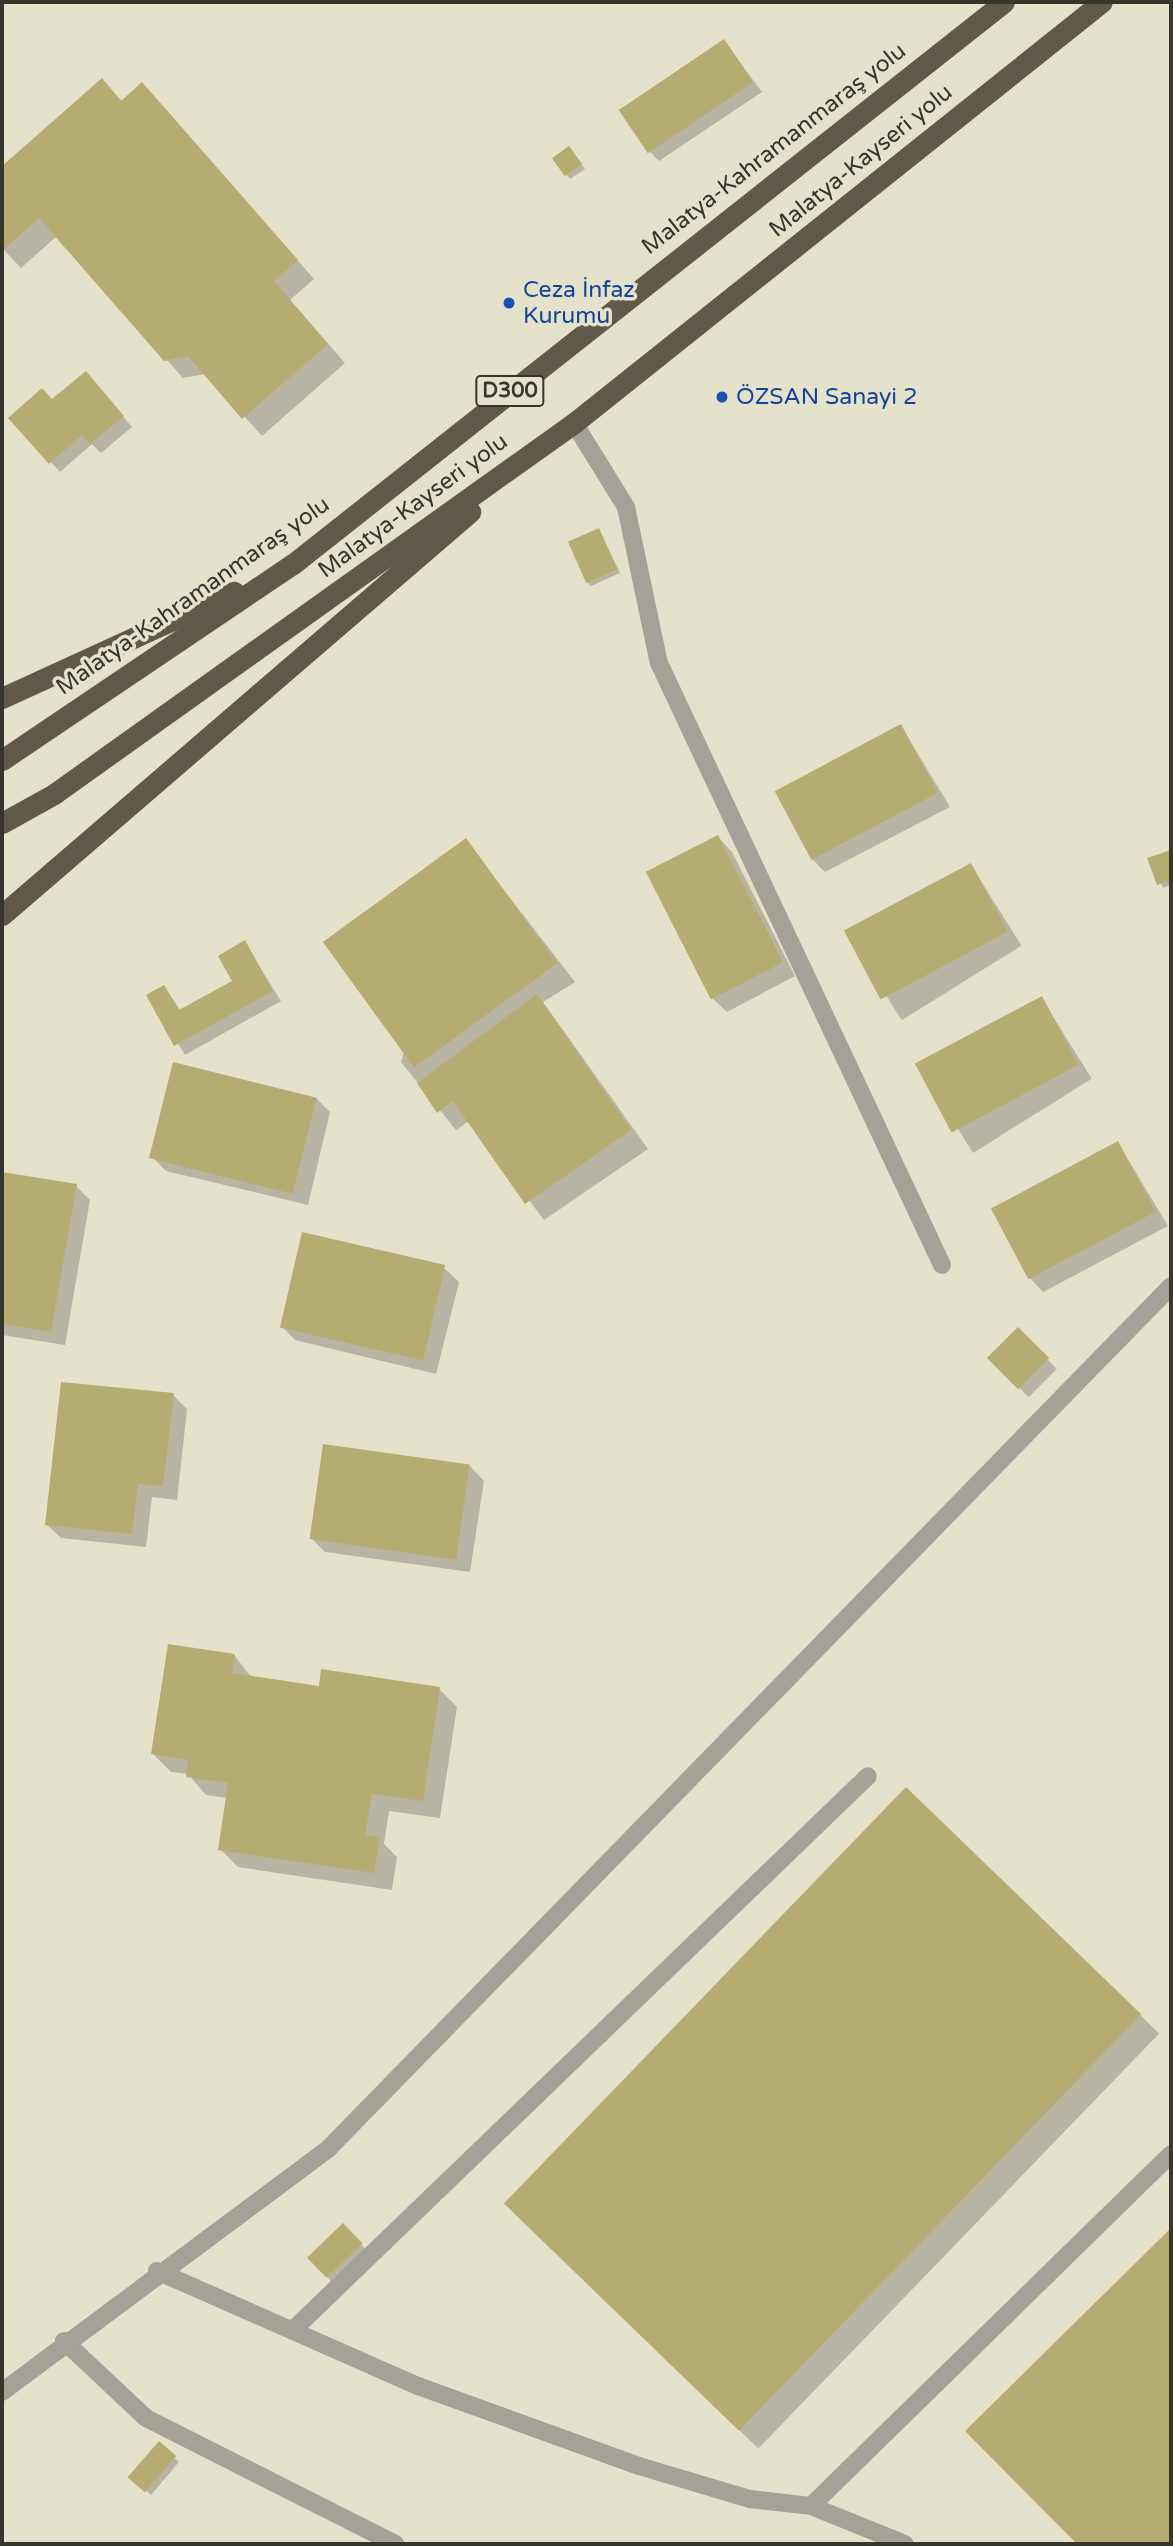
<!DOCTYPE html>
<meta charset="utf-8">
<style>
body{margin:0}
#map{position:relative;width:1173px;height:2546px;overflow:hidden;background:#e5e2cc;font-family:"Varela Round",sans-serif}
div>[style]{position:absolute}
.shadow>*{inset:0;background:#0003;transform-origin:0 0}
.building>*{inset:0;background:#b6ac71;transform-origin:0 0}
.minor>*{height:18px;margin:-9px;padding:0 9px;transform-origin:9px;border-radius:9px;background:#a5a198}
.highway>*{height:21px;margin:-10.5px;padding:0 10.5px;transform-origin:10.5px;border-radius:10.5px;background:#615947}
.dots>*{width:19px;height:19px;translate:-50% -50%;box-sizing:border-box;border:4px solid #e5e2cc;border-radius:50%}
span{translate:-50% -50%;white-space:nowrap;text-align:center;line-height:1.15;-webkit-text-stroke:7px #e5e2cc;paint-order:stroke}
.shield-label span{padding:2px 5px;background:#e5e2cc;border:2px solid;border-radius:5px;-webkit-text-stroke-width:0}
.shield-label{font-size:21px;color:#37362d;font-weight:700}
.street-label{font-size:23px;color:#37362d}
.transit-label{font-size:23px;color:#164399}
.left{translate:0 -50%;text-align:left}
.frame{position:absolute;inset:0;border:4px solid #37362d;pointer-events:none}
</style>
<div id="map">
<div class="shadow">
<div style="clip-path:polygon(724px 41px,762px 92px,659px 161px,650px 152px)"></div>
<div style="clip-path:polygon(102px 81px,123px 102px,160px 103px,314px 279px,290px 300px,345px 363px,262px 436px,206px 374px,183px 378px,57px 236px,21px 268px,2px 248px,2px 168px)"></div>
<div style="clip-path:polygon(573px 152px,585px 169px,570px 179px,554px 158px)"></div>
<div style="clip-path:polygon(86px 373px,132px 427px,101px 453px,92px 444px,60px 472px,10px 418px,53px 401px)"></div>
<div style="clip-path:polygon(599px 530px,620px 573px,591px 586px,587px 582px)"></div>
<div style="clip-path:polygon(901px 726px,950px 807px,825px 872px,811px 858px)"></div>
<div style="clip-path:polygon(718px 837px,732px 852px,795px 976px,727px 1012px,712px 998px)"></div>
<div style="clip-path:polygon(466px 841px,575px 982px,543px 1002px,648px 1149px,544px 1220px,469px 1121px,456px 1130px,401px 1062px)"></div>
<div style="clip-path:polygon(1171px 852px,1171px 885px,1163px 888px,1150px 859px)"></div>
<div style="left:971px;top:865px;width:95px;height:141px;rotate:58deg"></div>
<div style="clip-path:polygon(245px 943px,281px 1001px,185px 1055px,148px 995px,164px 987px,181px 1011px,234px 981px)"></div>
<div style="left:1042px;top:999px;width:94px;height:140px;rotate:58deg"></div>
<div style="clip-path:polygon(316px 1098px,330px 1112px,308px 1205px,166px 1171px,152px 1157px)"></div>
<div style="clip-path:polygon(1118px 1143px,1168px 1226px,1043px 1292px,1029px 1277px)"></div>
<div style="clip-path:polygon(2px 1174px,76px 1186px,90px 1200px,65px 1345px,2px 1335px)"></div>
<div style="clip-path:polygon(444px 1268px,459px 1282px,436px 1374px,295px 1340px,281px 1326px)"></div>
<div style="left:1018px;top:1330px;width:55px;height:40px;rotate:45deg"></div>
<div style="clip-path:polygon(173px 1395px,187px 1409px,177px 1500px,152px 1497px,146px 1547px,61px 1538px,46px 1524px)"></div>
<div style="clip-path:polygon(470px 1466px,484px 1481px,470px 1572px,325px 1552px,311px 1538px)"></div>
<div style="clip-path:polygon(234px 1655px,252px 1678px,320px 1688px,439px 1689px,457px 1707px,440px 1818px,389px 1811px,384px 1844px,397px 1857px,392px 1890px,238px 1867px,220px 1849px,227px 1798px,206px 1795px,188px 1774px,171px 1772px,153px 1754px)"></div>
<div style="left:906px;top:1789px;width:352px;height:577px;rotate:44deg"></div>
<div style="left:343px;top:2225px;width:33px;height:47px;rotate:47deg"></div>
<div style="clip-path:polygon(1171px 2231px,1171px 2544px,1079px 2544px,967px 2431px)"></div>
<div style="clip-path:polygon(159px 2444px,179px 2462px,151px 2495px,135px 2481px)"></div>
</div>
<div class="building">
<div style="left:724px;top:39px;width:52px;height:127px;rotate:56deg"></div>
<div style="clip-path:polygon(102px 78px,121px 101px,142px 82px,298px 260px,274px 281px,328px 344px,242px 419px,188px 356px,164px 361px,39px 218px,2px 251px,2px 166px)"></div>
<div style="left:569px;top:146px;width:22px;height:21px;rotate:54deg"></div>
<div style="clip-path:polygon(86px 371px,124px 416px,90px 444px,82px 435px,49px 464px,8px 418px,42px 388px,52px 399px)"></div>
<div style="left:599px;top:528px;width:45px;height:34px;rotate:66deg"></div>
<div style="left:901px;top:724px;width:78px;height:143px;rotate:62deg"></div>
<div style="left:718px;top:835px;width:143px;height:81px;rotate:63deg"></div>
<div style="left:466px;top:838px;width:155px;height:177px;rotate:54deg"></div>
<div style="clip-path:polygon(1171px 850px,1171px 880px,1157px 885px,1147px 858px)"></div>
<div style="left:971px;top:863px;width:78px;height:144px;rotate:62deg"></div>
<div style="clip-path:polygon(245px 940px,273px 991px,174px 1046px,146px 995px,164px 985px,179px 1010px,232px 981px,218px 956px)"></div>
<div style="clip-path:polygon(537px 994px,631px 1130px,525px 1204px,453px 1101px,437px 1113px,417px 1083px)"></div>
<div style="left:1042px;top:996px;width:78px;height:144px;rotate:62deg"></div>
<div style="left:173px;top:1062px;width:148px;height:99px;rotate:14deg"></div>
<div style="left:1118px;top:1141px;width:80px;height:144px;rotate:62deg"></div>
<div style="clip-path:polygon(2px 1172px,77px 1184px,51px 1332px,2px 1324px)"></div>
<div style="left:302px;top:1232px;width:147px;height:98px;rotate:13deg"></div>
<div style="left:1018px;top:1327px;width:44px;height:44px;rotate:45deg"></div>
<div style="clip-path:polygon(61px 1382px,174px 1393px,163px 1486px,138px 1484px,132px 1534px,45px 1525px)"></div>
<div style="left:323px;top:1444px;width:148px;height:96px;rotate:8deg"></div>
<div style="clip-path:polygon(168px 1644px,235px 1654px,232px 1673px,319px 1686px,321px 1669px,440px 1687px,423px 1801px,372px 1794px,365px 1835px,380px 1837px,374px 1873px,218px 1850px,228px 1783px,186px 1777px,188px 1760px,151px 1754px)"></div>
<div style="left:906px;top:1787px;width:327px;height:579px;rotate:44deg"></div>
<div style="left:343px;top:2223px;width:28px;height:50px;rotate:46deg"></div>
<div style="clip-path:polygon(1171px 2228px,1171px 2544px,1077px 2544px,965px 2431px)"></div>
<div style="left:159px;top:2441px;width:23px;height:48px;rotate:41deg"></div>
</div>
<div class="minor">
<div style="left:574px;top:423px;width:99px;rotate:58.2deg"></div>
<div style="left:626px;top:507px;width:159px;rotate:78.1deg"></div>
<div style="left:659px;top:663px;width:665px;rotate:64.82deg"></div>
<div style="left:157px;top:2271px;width:285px;rotate:23.8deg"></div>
<div style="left:418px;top:2386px;width:235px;rotate:19.9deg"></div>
<div style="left:639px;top:2466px;width:116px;rotate:16.6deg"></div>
<div style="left:750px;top:2499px;width:61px;rotate:6.5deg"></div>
<div style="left:811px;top:2506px;width:101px;rotate:22deg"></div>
<div style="left:293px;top:2330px;width:798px;rotate:-43.93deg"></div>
<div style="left:64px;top:2341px;width:112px;rotate:43.2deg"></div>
<div style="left:146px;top:2418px;width:279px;rotate:26.8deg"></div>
<div style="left:2px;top:2392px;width:408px;rotate:-36.7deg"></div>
<div style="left:329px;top:2148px;width:1205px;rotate:-45.67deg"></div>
<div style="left:811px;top:2506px;width:503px;rotate:-44.36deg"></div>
</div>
<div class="highway">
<div style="left:2px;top:698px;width:255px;rotate:-24.6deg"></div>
<div style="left:2px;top:760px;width:351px;rotate:-34deg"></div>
<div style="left:293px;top:564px;width:906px;rotate:-38.32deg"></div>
<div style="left:2px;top:823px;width:60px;rotate:-29.1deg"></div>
<div style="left:54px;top:794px;width:639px;rotate:-35.51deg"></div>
<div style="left:574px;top:423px;width:675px;rotate:-38.57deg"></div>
<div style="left:2px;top:915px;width:618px;rotate:-40.73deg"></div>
</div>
<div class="dots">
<div style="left:509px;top:303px;background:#1a4fb4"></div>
<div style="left:722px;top:397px;background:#1a4fb4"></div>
</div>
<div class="shield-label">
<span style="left:510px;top:391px">D300</span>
</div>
<div class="street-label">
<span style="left:774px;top:149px;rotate:-38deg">Malatya-Kahramanmaraş yolu</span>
<span style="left:861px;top:161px;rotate:-39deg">Malatya-Kayseri yolu</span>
<span style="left:413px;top:506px;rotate:-36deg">Malatya-Kayseri yolu</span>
<span style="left:193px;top:596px;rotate:-35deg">Malatya-Kahramanmaraş yolu</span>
</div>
<div class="transit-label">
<span class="left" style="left:523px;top:303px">Ceza İnfaz<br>Kurumu</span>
<span class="left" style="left:736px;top:397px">ÖZSAN Sanayi 2</span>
</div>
<div class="frame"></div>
</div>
